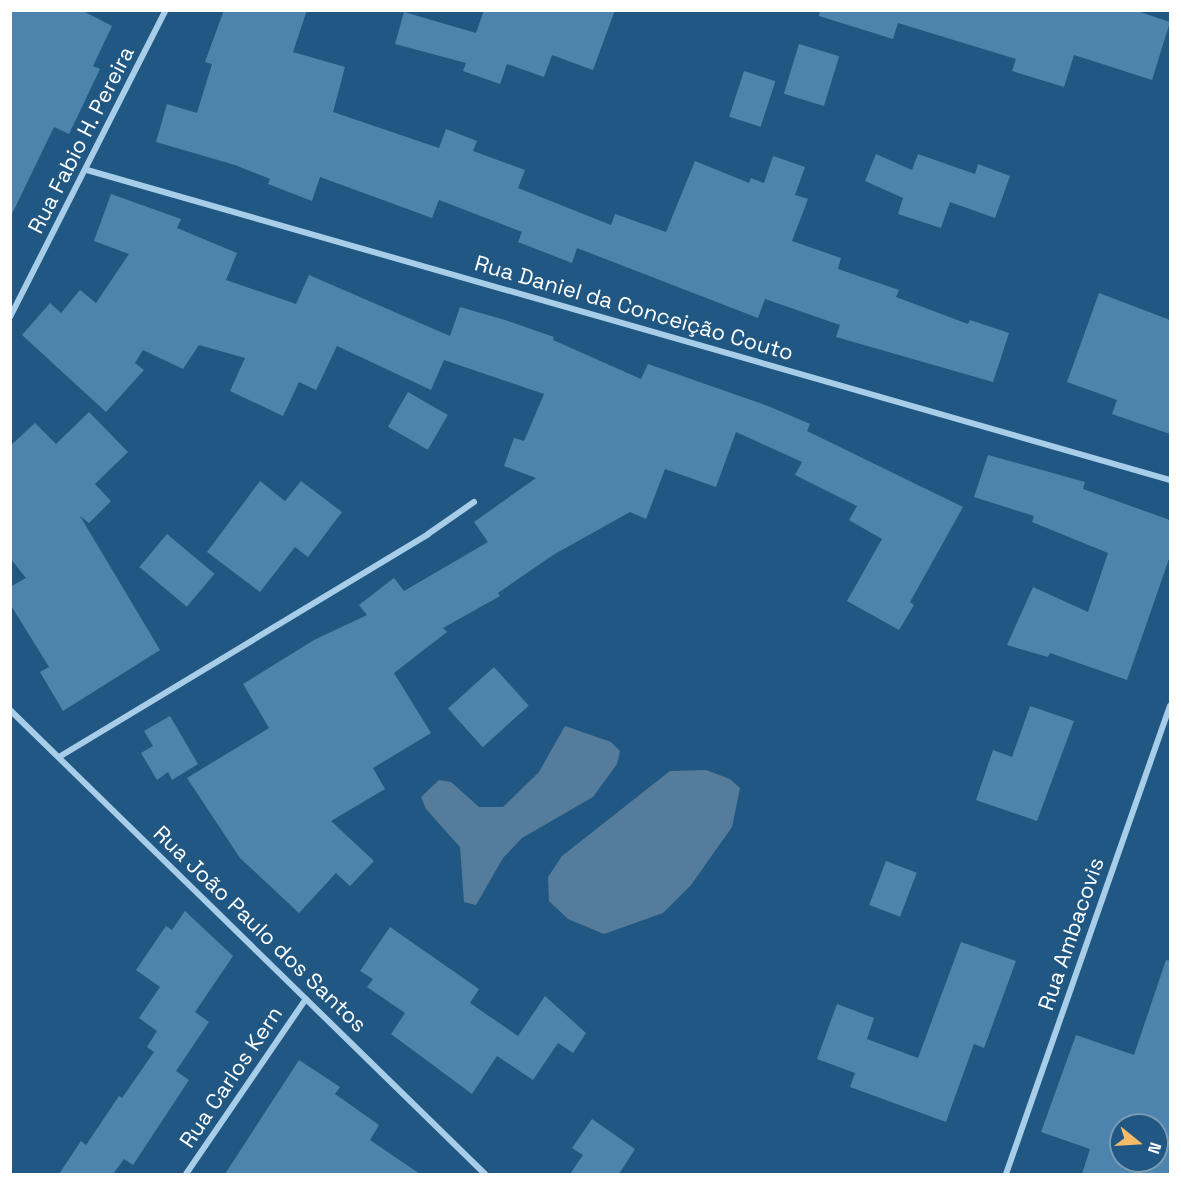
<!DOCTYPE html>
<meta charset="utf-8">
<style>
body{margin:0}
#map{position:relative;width:1181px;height:1185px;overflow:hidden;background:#215883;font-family:"Space Grotesk",sans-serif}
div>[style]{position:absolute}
.water>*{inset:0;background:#557c9a}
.building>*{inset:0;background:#4d84ad;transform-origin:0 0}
.street>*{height:6px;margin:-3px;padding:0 3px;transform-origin:3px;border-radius:3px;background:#a8cde9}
span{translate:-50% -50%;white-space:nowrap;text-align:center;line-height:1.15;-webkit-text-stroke:4.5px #215883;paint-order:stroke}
.street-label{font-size:22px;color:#fff}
.frame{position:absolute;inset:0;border:12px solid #fff;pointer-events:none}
.north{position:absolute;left:1109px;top:1113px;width:60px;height:60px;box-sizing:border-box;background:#215883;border:2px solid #7a9bb5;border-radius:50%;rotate:108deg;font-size:16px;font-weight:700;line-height:24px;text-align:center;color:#fff}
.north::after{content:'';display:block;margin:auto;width:21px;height:27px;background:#f5bb69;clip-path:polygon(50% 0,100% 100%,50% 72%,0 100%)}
</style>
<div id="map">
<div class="water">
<div style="clip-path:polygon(565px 726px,611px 742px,620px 751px,617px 764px,593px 797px,522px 838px,503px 858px,476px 905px,464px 902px,460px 847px,426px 809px,421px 797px,439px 780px,451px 782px,479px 807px,503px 807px,539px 772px)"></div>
<div style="clip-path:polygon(706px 770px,730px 779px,740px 788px,732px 827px,691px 885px,663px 913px,604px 934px,568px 919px,549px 901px,548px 877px,562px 856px,670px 771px)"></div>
</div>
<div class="building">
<div style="clip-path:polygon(10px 10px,81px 10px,112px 26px,93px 66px,100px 69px,69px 134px,54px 127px,10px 218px)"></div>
<div style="clip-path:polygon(224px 10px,307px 10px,293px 52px,345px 67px,333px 112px,439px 148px,446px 129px,477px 141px,473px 151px,525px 170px,518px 188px,611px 225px,615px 214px,666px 232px,695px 161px,749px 183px,751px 178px,764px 183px,773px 156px,805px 167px,795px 195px,808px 199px,792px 241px,841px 258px,838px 269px,899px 290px,896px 297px,968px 324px,970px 320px,1009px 333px,993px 382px,836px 337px,840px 325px,765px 299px,758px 318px,577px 248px,572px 263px,518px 242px,522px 232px,439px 200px,432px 218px,320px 177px,312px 201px,268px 184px,270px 179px,235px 165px,156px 142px,167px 104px,197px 113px,212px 64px,205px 62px)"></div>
<div style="clip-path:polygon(484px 10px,615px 10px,593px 70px,552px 55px,544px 77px,507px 64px,500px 84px,463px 71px,466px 63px,395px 44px,404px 12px,476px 33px)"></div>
<div style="clip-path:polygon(820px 10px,1134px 10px,1170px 22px,1152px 80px,1074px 55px,1064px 87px,1012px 71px,1016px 59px,898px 23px,893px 39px,819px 16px)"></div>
<div style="left:799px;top:44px;width:42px;height:52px;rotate:17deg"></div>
<div style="left:744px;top:71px;width:33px;height:48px;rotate:18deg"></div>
<div style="clip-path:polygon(876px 154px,912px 170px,918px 154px,975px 174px,978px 164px,1010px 176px,995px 218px,950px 202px,941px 228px,898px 214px,903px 198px,865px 181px)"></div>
<div style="clip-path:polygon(111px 194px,181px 219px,177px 228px,237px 253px,226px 280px,296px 304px,309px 275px,450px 336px,460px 307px,505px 320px,554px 337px,553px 340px,641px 379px,648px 364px,768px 406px,810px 424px,807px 431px,963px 507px,910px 602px,914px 605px,899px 630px,847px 601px,882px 539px,849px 520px,857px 506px,795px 475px,802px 462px,736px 432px,716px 487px,665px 469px,646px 519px,630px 512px,553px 555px,498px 593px,500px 596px,443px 628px,447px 632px,394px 673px,431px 733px,373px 768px,385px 789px,331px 821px,374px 861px,350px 886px,336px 873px,299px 913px,240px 858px,187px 778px,269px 728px,243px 684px,314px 640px,367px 615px,359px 605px,394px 578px,404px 591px,488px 542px,474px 522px,536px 478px,504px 466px,514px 438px,524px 441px,544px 394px,444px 360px,431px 390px,337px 346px,316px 390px,299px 382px,283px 416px,230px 391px,245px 358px,199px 345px,183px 369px,143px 350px,135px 363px,144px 370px,106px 412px,22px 335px,50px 303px,61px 313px,80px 290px,96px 303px,129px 254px,94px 241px)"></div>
<div style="clip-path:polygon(1099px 293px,1170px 320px,1170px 434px,1112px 414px,1117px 400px,1067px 382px)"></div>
<div style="left:408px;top:392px;width:46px;height:40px;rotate:30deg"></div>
<div style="clip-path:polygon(89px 412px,128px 452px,95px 484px,111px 501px,89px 523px,80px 516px,160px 650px,63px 711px,40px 672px,49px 667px,10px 604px,10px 587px,26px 578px,10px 558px,10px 446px,35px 423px,56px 444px)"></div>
<div style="clip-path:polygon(988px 455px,1085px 482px,1083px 489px,1170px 520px,1170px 556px,1127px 680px,1050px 653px,1048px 657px,1007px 645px,1033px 587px,1088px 612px,1108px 553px,1032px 522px,1034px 516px,974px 497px)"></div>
<div style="clip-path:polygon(260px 481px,285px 501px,301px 481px,342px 512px,308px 557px,295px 547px,260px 592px,207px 552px)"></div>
<div style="left:167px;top:534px;width:62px;height:43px;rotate:40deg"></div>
<div style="left:494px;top:667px;width:52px;height:62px;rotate:48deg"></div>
<div style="clip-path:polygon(1030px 706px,1074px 721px,1037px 821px,976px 800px,993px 750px,1012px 757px)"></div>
<div style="clip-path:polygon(170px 716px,198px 764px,172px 780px,168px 772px,157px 780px,141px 753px,153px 746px,144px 731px)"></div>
<div style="left:886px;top:861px;width:33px;height:47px;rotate:21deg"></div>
<div style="clip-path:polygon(185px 911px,233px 956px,195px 1012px,209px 1022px,176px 1071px,189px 1080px,133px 1165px,124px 1159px,113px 1174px,59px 1174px,81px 1141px,86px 1145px,119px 1096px,122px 1098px,154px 1052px,147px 1047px,157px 1031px,139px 1018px,160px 987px,136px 970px,166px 926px,172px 930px)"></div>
<div style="clip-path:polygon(390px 927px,479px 989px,470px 1003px,518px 1036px,545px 996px,586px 1033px,573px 1053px,558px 1043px,533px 1080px,497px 1056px,472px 1094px,391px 1034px,405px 1013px,367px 987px,373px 979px,360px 971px)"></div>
<div style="clip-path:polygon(961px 942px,1016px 961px,984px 1048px,974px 1044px,946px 1122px,850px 1087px,855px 1073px,817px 1059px,837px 1004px,874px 1018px,867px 1039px,918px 1058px)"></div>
<div style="clip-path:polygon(evenodd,1166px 960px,1170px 961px,1170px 1174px,1082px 1174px,1090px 1149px,1041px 1132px,1076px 1035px,1134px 1055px,1166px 960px,1121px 1125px,1157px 1125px,1157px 1161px,1121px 1161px,1121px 1125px)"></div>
<div style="clip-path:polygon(299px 1060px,340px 1087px,335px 1094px,379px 1125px,370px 1140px,420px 1174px,225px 1174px)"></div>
<div style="clip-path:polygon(592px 1119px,635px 1149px,619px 1174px,570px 1174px,583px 1155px,572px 1148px)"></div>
</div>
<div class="street">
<div style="left:87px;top:170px;width:1126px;rotate:15.97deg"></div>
<div style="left:10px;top:317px;width:344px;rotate:-63.1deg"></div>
<div style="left:10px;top:710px;width:664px;rotate:44.33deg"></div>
<div style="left:59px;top:757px;width:431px;rotate:-31.1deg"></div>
<div style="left:428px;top:534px;width:56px;rotate:-34.8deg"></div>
<div style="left:186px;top:1174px;width:212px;rotate:-55.6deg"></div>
<div style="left:1006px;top:1174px;width:496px;rotate:-70.7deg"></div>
</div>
<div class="street-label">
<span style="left:81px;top:140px;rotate:-63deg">Rua Fabio H. Pereira</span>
<span style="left:634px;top:308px;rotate:16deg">Rua Daniel da Conceição Couto</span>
<span style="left:260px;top:929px;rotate:44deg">Rua João Paulo dos Santos</span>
<span style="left:1071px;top:934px;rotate:-71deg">Rua Ambacovis</span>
<span style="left:231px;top:1077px;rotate:-56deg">Rua Carlos Kern</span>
</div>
<div class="frame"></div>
<div class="north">N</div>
</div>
